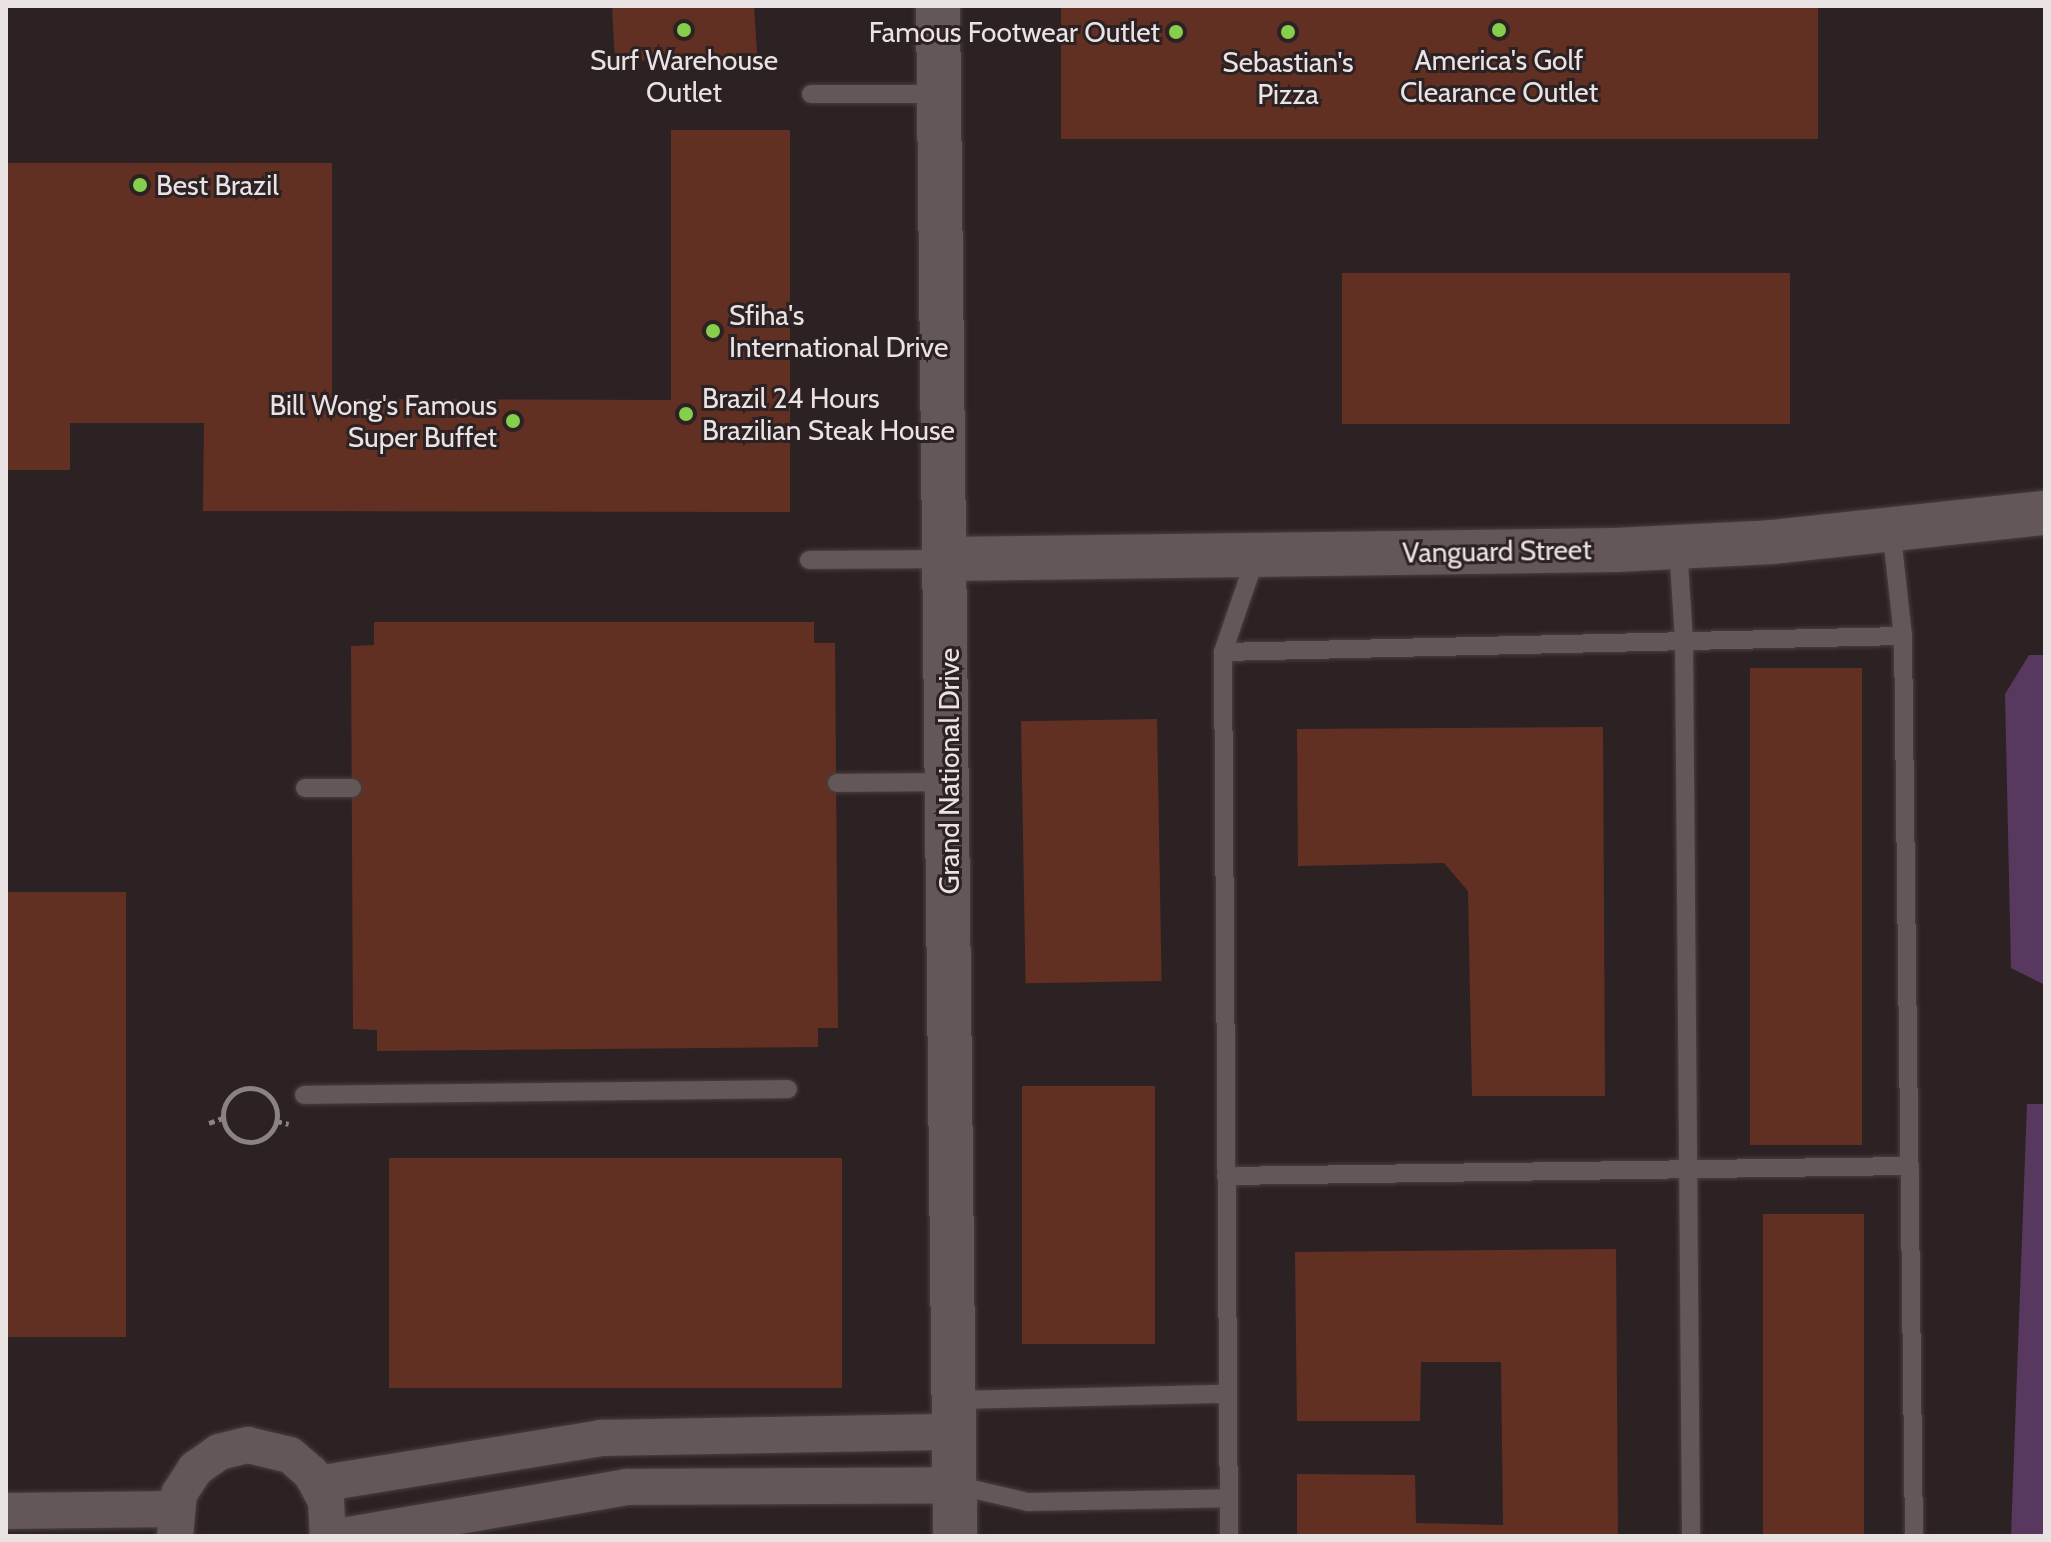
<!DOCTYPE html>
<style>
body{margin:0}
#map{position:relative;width:2051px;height:1542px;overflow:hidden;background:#2d2223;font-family:Cabin,sans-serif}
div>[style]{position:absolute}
.water>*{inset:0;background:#58385f}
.building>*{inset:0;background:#623023;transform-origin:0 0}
.path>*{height:5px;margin-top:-2.5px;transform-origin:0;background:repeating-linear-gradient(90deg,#8b8283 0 6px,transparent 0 10px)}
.path>.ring{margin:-2.5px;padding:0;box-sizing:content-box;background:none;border:5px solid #8b8283;border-radius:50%}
.roads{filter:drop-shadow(0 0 2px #483f41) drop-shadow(0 0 2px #483f41)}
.service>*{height:18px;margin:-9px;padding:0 9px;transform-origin:9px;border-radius:9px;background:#645759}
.minor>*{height:36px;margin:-18px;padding:0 18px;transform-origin:18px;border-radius:18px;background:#645759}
.tertiary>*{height:44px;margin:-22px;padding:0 22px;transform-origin:22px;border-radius:22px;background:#645759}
.dots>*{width:22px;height:22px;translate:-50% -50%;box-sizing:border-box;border:4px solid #2d2223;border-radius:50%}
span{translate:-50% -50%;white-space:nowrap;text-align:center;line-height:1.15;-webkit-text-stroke:6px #2d2223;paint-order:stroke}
.poi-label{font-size:28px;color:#eae3e4}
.right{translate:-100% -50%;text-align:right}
.left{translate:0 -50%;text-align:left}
.street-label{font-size:28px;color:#eae3e4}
.frame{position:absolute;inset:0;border:8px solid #eae3e4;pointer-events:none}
</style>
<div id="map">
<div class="water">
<div style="clip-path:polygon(2029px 655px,2045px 655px,2045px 985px,2011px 968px,2005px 694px)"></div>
<div style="clip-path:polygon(2027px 1104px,2045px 1104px,2045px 1536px,2011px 1536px)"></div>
</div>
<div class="building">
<div style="clip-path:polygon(612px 6px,754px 6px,757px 54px,615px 62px)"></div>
<div style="left:1061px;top:6px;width:757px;height:133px"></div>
<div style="clip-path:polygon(671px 130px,790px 130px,790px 512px,203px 511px,204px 423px,70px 423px,70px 470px,6px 470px,6px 163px,332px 163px,332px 399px,671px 400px)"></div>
<div style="left:1790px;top:273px;width:151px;height:448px;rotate:90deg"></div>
<div style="clip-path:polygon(374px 622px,814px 622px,814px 643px,835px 643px,838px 1028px,818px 1028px,818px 1047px,377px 1051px,377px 1030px,353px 1029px,351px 646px,374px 645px)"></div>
<div style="left:1750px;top:668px;width:112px;height:477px"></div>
<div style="left:1157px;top:719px;width:262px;height:136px;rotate:89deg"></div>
<div style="clip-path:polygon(1603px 727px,1605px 1096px,1472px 1096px,1468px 891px,1444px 863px,1298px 866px,1297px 729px)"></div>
<div style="left:126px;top:892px;width:445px;height:120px;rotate:90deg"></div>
<div style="left:1155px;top:1086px;width:258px;height:133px;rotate:90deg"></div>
<div style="left:842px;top:1158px;width:230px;height:453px;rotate:90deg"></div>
<div style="left:1763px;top:1214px;width:101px;height:322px"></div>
<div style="clip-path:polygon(1616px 1249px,1618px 1536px,1297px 1536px,1297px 1474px,1415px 1475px,1416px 1523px,1503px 1525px,1501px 1362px,1421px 1362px,1420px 1421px,1297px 1421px,1295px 1252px)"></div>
</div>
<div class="path">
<div class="ring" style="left:223px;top:1088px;width:49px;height:49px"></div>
<div style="left:276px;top:1121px;width:13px;rotate:13deg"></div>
<div style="left:209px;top:1123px;width:15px;rotate:-20deg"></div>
</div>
<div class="roads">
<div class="service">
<div style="left:811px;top:94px;width:128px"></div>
<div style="left:1678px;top:547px;width:94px;rotate:86.3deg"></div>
<div style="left:1684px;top:641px;width:895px;rotate:89.55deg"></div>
<div style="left:809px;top:560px;width:137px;rotate:-0.4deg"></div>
<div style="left:1903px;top:636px;width:900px;rotate:89.3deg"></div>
<div style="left:1223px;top:652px;width:680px;rotate:-1.35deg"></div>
<div style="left:1903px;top:636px;width:109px;rotate:-96.3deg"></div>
<div style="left:837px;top:783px;width:110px;rotate:-0.5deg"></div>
<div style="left:305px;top:788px;width:47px"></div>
<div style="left:304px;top:1095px;width:484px;rotate:-0.7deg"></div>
<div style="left:1226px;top:1176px;width:684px;rotate:-0.84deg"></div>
<div style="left:954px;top:1400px;width:274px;rotate:-1.3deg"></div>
<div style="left:955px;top:1485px;width:75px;rotate:13.1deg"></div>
<div style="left:1028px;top:1502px;width:201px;rotate:-1.1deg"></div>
<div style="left:1229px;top:1536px;width:884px;rotate:-90.39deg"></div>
<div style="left:1223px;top:652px;width:102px;rotate:-71deg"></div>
</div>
<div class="minor">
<div style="left:318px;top:1484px;width:287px;rotate:-9.2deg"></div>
<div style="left:601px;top:1438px;width:353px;rotate:-1deg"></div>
<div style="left:6px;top:1511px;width:169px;rotate:-0.7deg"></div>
<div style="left:175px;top:1536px;width:42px;rotate:-84.6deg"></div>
<div style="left:179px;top:1494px;width:30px;rotate:-57deg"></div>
<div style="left:195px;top:1469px;width:29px;rotate:-35deg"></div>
<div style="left:219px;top:1452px;width:30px;rotate:-14deg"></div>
<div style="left:248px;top:1445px;width:43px;rotate:13.4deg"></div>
<div style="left:290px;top:1455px;width:28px;rotate:41deg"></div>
<div style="left:311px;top:1473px;width:32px;rotate:62deg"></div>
<div style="left:326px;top:1501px;width:35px;rotate:87deg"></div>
<div style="left:343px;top:1536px;width:288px;rotate:-9.8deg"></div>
<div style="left:627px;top:1487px;width:328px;rotate:-0.3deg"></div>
</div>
<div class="tertiary">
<div style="left:938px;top:6px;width:1530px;rotate:89.36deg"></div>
<div style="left:947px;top:559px;width:669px;rotate:-0.77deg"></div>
<div style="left:1616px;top:550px;width:156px;rotate:-2.9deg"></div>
<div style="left:1772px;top:542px;width:275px;rotate:-6.1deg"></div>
</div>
</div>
<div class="dots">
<div style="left:684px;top:30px;background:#85cf4d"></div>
<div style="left:1499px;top:30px;background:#85cf4d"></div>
<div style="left:1176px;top:32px;background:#85cf4d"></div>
<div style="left:1288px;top:32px;background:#85cf4d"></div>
<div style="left:140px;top:185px;background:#85cf4d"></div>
<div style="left:713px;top:331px;background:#85cf4d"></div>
<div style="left:686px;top:414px;background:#85cf4d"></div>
<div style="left:513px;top:421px;background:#85cf4d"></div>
</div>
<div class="poi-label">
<span class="right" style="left:1160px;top:32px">Famous Footwear Outlet</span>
<span style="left:684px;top:76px">Surf Warehouse<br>Outlet</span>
<span style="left:1499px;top:76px">America's Golf<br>Clearance Outlet</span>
<span style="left:1288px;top:78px">Sebastian's<br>Pizza</span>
<span class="left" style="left:156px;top:185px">Best Brazil</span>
<span class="left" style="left:729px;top:331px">Sfiha's<br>International Drive</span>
<span class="left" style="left:702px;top:414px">Brazil 24 Hours<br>Brazilian Steak House</span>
<span class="right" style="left:497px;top:421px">Bill Wong's Famous<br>Super Buffet</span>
</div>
<div class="street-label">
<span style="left:1497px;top:551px;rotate:-1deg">Vanguard Street</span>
<span style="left:949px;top:771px;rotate:-90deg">Grand National Drive</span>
</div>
<div class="frame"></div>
</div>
